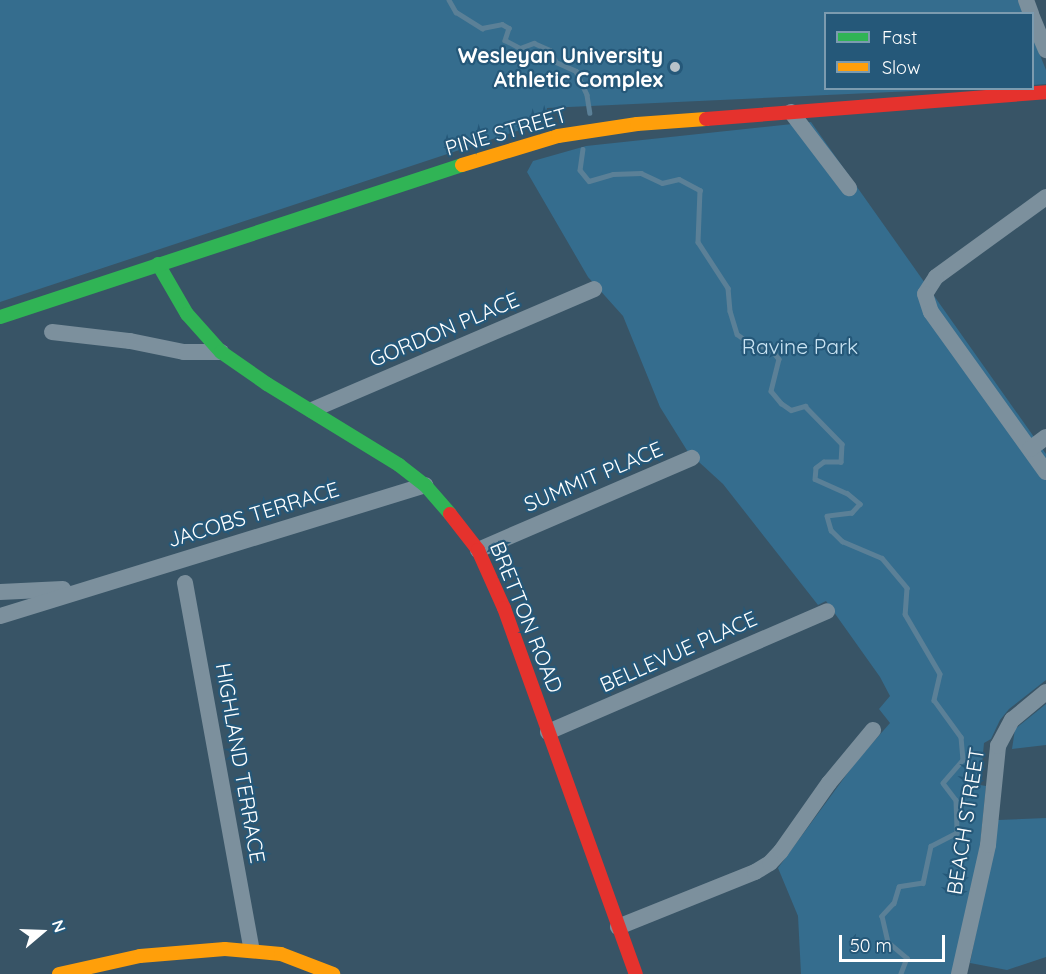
<!DOCTYPE html>
<style>
body{margin:0}
#map{position:relative;width:1046px;height:974px;overflow:hidden;background:#385466;font-family:Quicksand,sans-serif}
div>[style]{position:absolute}
.green>*{inset:0;background:#356d8e}
.stream>*{height:4.5px;margin:-2.25px;padding:0 2.25px;transform-origin:2.25px;border-radius:2.25px;background:#5b8097}
.street>*{height:16px;margin:-8px;padding:0 8px;transform-origin:8px;border-radius:8px;background:#7c909d}
.fast>*{height:14px;margin:-7px;padding:0 7px;transform-origin:7px;border-radius:7px;background:#30b455}
.slow>*{height:14px;margin:-7px;padding:0 7px;transform-origin:7px;border-radius:7px;background:#ff9f0a}
.jam>*{height:14px;margin:-7px;padding:0 7px;transform-origin:7px;border-radius:7px;background:#e5322d}
.dots>*{width:16px;height:16px;translate:-50% -50%;box-sizing:border-box;border:3px solid #255879;border-radius:50%}
span{translate:-50% -50%;white-space:nowrap;text-align:center;line-height:1.15;-webkit-text-stroke:4.5px #255879;paint-order:stroke}
.poi-label{font-size:21px;color:#fff;font-weight:700}
.right{translate:-100% -50%;text-align:right}
.street-label{font-size:21px;color:#fff}
.park-label{font-size:21px;color:#cae4f3}
.legend{position:absolute;left:824px;top:12px;width:210px;height:78px;box-sizing:border-box;background:#255879;border:2px solid #7c9baf;margin:0;padding:8px 10px;list-style:none;font-size:18px;color:#fff}
.legend li{display:flex;align-items:center;gap:12px;height:30px}
.legend b{width:30px;border:2px solid #7c9baf}
.north{position:absolute;left:12px;top:902px;width:60px;height:60px;-webkit-text-stroke:4px #255879;paint-order:stroke;rotate:71deg;font-size:16px;font-weight:700;line-height:24px;text-align:center;color:#fff}
.north::after{content:'';display:block;margin:auto;width:21px;height:27px;background:#fff;clip-path:polygon(50% 0,100% 100%,50% 72%,0 100%)}
.scale{position:absolute;left:839px;top:935px;width:106px;height:27px;box-sizing:border-box;border:3px solid #fff;border-top:0;padding-left:8px;font-size:18px;line-height:21px;white-space:nowrap;color:#fff;-webkit-text-stroke:4px #255879;paint-order:stroke}
</style>
<div id="map">
<div class="green">
<div style="clip-path:polygon(0 0,1019px 0,1024px 13px,826px 14px,826px 88px,957px 89px,547px 108px,544px 122px,0 302px)"></div>
<div style="clip-path:polygon(1032px 35px,1046px 70px,1046px 84px,1033px 85px)"></div>
<div style="clip-path:polygon(811px 122px,1046px 454px,1046px 680px,1009px 709px,1000px 720px,991px 739px,984px 743px,980px 785px,986px 786px,979px 856px,953px 974px,801px 974px,798px 916px,778px 868px,855px 763px,890px 723px,879px 709px,890px 696px,880px 677px,826px 601px,818px 605px,723px 484px,688px 452px,660px 407px,623px 316px,588px 277px,527px 172px,533px 161px,586px 146px)"></div>
<div style="clip-path:polygon(1046px 704px,1046px 745px,1012px 749px,1015px 729px)"></div>
<div style="clip-path:polygon(1046px 818px,1046px 957px,1007px 970px,970px 963px,998px 820px)"></div>
</div>
<div class="stream">
<div style="left:449px;top:0;width:14px;rotate:60deg"></div>
<div style="left:456px;top:12px;width:31px;rotate:32deg"></div>
<div style="left:482px;top:28px;width:20px;rotate:-11deg"></div>
<div style="left:502px;top:24px;width:8px;rotate:30deg"></div>
<div style="left:509px;top:28px;width:13px;rotate:108deg"></div>
<div style="left:505px;top:40px;width:17px;rotate:28deg"></div>
<div style="left:520px;top:48px;width:15px;rotate:-20deg"></div>
<div style="left:534px;top:43px;width:17px;rotate:24deg"></div>
<div style="left:550px;top:50px;width:13px;rotate:63deg"></div>
<div style="left:556px;top:62px;width:22px;rotate:24deg"></div>
<div style="left:576px;top:71px;width:26px;rotate:65deg"></div>
<div style="left:587px;top:95px;width:18px;rotate:81deg"></div>
<div style="left:583px;top:149px;width:21px;rotate:98deg"></div>
<div style="left:580px;top:170px;width:14px;rotate:51deg"></div>
<div style="left:589px;top:181px;width:25px;rotate:-16deg"></div>
<div style="left:613px;top:174px;width:28px;rotate:-2deg"></div>
<div style="left:641px;top:173px;width:23px;rotate:25deg"></div>
<div style="left:662px;top:183px;width:17px;rotate:-13deg"></div>
<div style="left:679px;top:179px;width:24px;rotate:28deg"></div>
<div style="left:700px;top:190px;width:52px;rotate:92.2deg"></div>
<div style="left:698px;top:242px;width:55px;rotate:56.9deg"></div>
<div style="left:728px;top:288px;width:23px;rotate:85deg"></div>
<div style="left:730px;top:311px;width:24px;rotate:73deg"></div>
<div style="left:737px;top:334px;width:17px;rotate:36deg"></div>
<div style="left:751px;top:344px;width:19px;rotate:12deg"></div>
<div style="left:770px;top:348px;width:14px;rotate:51deg"></div>
<div style="left:779px;top:359px;width:33px;rotate:104deg"></div>
<div style="left:771px;top:391px;width:16px;rotate:50deg"></div>
<div style="left:781px;top:403px;width:12px;rotate:35deg"></div>
<div style="left:791px;top:410px;width:15px;rotate:-16deg"></div>
<div style="left:805px;top:406px;width:53px;rotate:45.8deg"></div>
<div style="left:842px;top:444px;width:18px;rotate:93deg"></div>
<div style="left:841px;top:462px;width:17px;rotate:180deg"></div>
<div style="left:824px;top:462px;width:10px;rotate:143deg"></div>
<div style="left:816px;top:468px;width:11px;rotate:95deg"></div>
<div style="left:815px;top:479px;width:35px;rotate:24deg"></div>
<div style="left:847px;top:493px;width:17px;rotate:40deg"></div>
<div style="left:860px;top:504px;width:12px;rotate:132deg"></div>
<div style="left:852px;top:513px;width:25px;rotate:173deg"></div>
<div style="left:827px;top:516px;width:15px;rotate:74deg"></div>
<div style="left:831px;top:530px;width:16px;rotate:45deg"></div>
<div style="left:842px;top:541px;width:43px;rotate:23deg"></div>
<div style="left:882px;top:558px;width:39px;rotate:50deg"></div>
<div style="left:907px;top:588px;width:26px;rotate:94deg"></div>
<div style="left:905px;top:614px;width:69px;rotate:59.7deg"></div>
<div style="left:940px;top:674px;width:27px;rotate:103deg"></div>
<div style="left:934px;top:700px;width:46px;rotate:53.9deg"></div>
<div style="left:961px;top:737px;width:23px;rotate:85deg"></div>
<div style="left:963px;top:760px;width:30px;rotate:131deg"></div>
<div style="left:943px;top:783px;width:21px;rotate:53deg"></div>
<div style="left:956px;top:800px;width:33px;rotate:88deg"></div>
<div style="left:957px;top:833px;width:29px;rotate:153deg"></div>
<div style="left:931px;top:846px;width:38px;rotate:102deg"></div>
<div style="left:923px;top:883px;width:24px;rotate:171deg"></div>
<div style="left:899px;top:887px;width:17px;rotate:107deg"></div>
<div style="left:894px;top:903px;width:18px;rotate:133deg"></div>
<div style="left:882px;top:916px;width:27px;rotate:77deg"></div>
<div style="left:888px;top:942px;width:25px;rotate:40deg"></div>
<div style="left:907px;top:958px;width:17px;rotate:111deg"></div>
</div>
<div class="street">
<div style="left:1026px;top:0;width:15px;rotate:70deg"></div>
<div style="left:1032px;top:17px;width:36px;rotate:67deg"></div>
<div style="left:791px;top:112px;width:96px;rotate:52.7deg"></div>
<div style="left:1046px;top:197px;width:136px;rotate:144deg"></div>
<div style="left:936px;top:277px;width:20px;rotate:123deg"></div>
<div style="left:925px;top:294px;width:19px;rotate:72deg"></div>
<div style="left:931px;top:312px;width:197px;rotate:54.3deg"></div>
<div style="left:52px;top:332px;width:79px;rotate:6.6deg"></div>
<div style="left:130px;top:341px;width:55px;rotate:11.5deg"></div>
<div style="left:184px;top:352px;width:37px"></div>
<div style="left:312px;top:410px;width:307px;rotate:-23.2deg"></div>
<div style="left:1030px;top:449px;width:20px;rotate:-37deg"></div>
<div style="left:478px;top:550px;width:233px;rotate:-23.3deg"></div>
<div style="left:185px;top:583px;width:373px;rotate:79.7deg"></div>
<div style="left:0;top:592px;width:63px;rotate:-2.7deg"></div>
<div style="left:0;top:616px;width:445px;rotate:-17.1deg"></div>
<div style="left:548px;top:732px;width:304px;rotate:-23.4deg"></div>
<div style="left:618px;top:927px;width:148px;rotate:-21.9deg"></div>
<div style="left:755px;top:872px;width:17px;rotate:-31deg"></div>
<div style="left:770px;top:863px;width:16px;rotate:-47deg"></div>
<div style="left:781px;top:851px;width:83px;rotate:-54.8deg"></div>
<div style="left:829px;top:783px;width:69px;rotate:-50.3deg"></div>
<div style="left:959px;top:974px;width:132px;rotate:-77.3deg"></div>
<div style="left:988px;top:845px;width:100px;rotate:-84.2deg"></div>
<div style="left:998px;top:746px;width:30px;rotate:-62deg"></div>
<div style="left:1012px;top:720px;width:44px;rotate:-39.5deg"></div>
</div>
<div class="fast">
<div style="left:158px;top:264px;width:58px;rotate:59.9deg"></div>
<div style="left:187px;top:314px;width:51px;rotate:48.2deg"></div>
<div style="left:221px;top:352px;width:56px;rotate:34.8deg"></div>
<div style="left:267px;top:384px;width:155px;rotate:31.5deg"></div>
<div style="left:399px;top:465px;width:33px;rotate:38deg"></div>
<div style="left:425px;top:485px;width:38px;rotate:49deg"></div>
<div style="left:0;top:317px;width:486px;rotate:-18.2deg"></div>
</div>
<div class="slow">
<div style="left:462px;top:165px;width:100px;rotate:-16.8deg"></div>
<div style="left:558px;top:136px;width:80px;rotate:-8.6deg"></div>
<div style="left:637px;top:124px;width:69px;rotate:-4.1deg"></div>
<div style="left:59px;top:974px;width:83px;rotate:-12.5deg"></div>
<div style="left:140px;top:956px;width:85px;rotate:-4.7deg"></div>
<div style="left:225px;top:949px;width:56px;rotate:5.1deg"></div>
<div style="left:281px;top:954px;width:56px;rotate:21deg"></div>
</div>
<div class="jam">
<div style="left:706px;top:119px;width:341px;rotate:-4.5deg"></div>
<div style="left:450px;top:514px;width:46px;rotate:52.1deg"></div>
<div style="left:478px;top:550px;width:64px;rotate:65.9deg"></div>
<div style="left:504px;top:608px;width:389px;rotate:70.2deg"></div>
</div>
<div class="dots">
<div style="left:675px;top:67px;background:#b9c3c9"></div>
</div>
<div class="poi-label">
<span class="right" style="left:663px;top:67px">Wesleyan University<br>Athletic Complex</span>
</div>
<div class="street-label">
<span style="left:506px;top:131px;rotate:-16deg">PINE STREET</span>
<span style="left:444px;top:329px;rotate:-23deg">GORDON PLACE</span>
<span style="left:593px;top:476px;rotate:-23deg">SUMMIT PLACE</span>
<span style="left:253px;top:514px;rotate:-17deg">JACOBS TERRACE</span>
<span style="left:527px;top:617px;rotate:68deg">BRETTON ROAD</span>
<span style="left:678px;top:651px;rotate:-24deg">BELLEVUE PLACE</span>
<span style="left:241px;top:763px;rotate:80deg">HIGHLAND TERRACE</span>
<span style="left:965px;top:821px;rotate:-81deg">BEACH STREET</span>
</div>
<div class="park-label">
<span style="left:800px;top:346px">Ravine Park</span>
</div>
<ul class="legend">
<li><b style="height:8px;background:#30b455"></b>Fast</li>
<li><b style="height:8px;background:#ff9f0a"></b>Slow</li>
</ul>
<div class="north">N</div>
<div class="scale">50 m</div>
</div>
